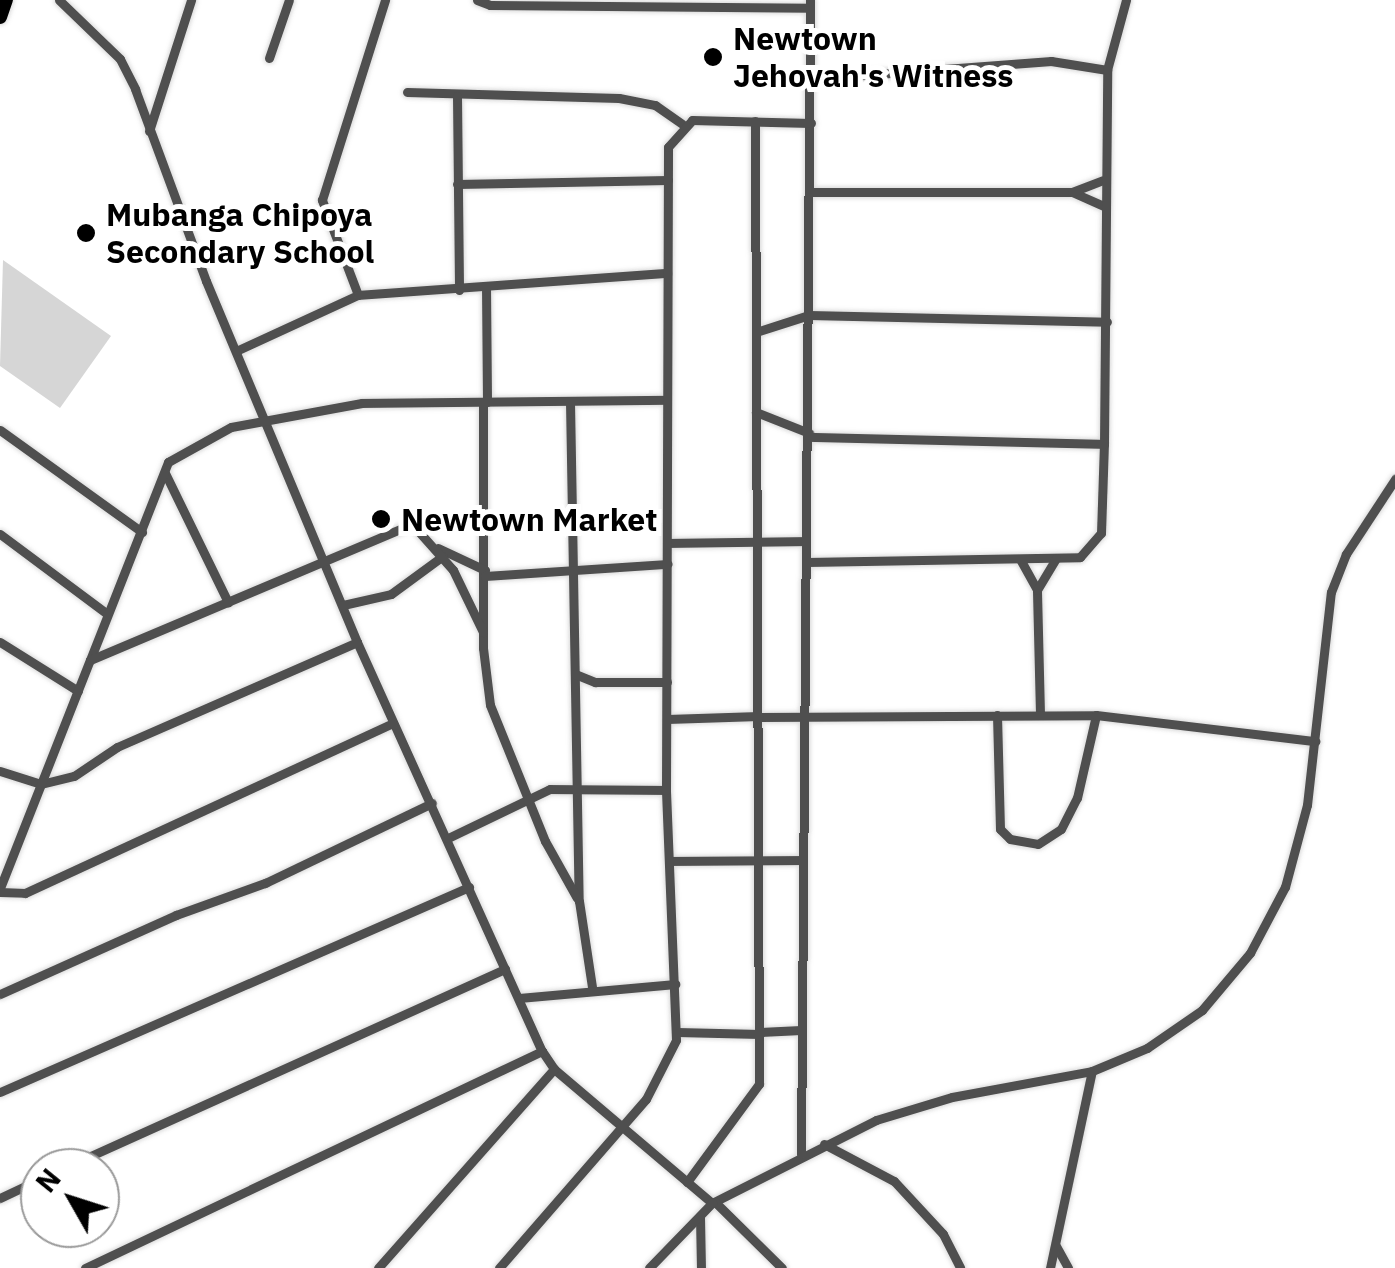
<!DOCTYPE html>
<style>
body{margin:0}
#map{position:relative;width:1395px;height:1268px;overflow:hidden;background:#fff;font-family:"IBM Plex Sans",sans-serif}
div>[style]{position:absolute}
.green>*{inset:0;background:#d6d6d6}
.roads{filter:drop-shadow(0 0 2px #dbdbdb) drop-shadow(0 0 2px #dbdbdb)}
.minor>*{height:9px;margin:-4.5px;padding:0 4.5px;transform-origin:4.5px;border-radius:4.5px;background:#4f4f4f}
.primary>*{height:14px;margin:-7px;padding:0 7px;transform-origin:7px;border-radius:7px;background:#000}
.dots>*{width:28px;height:28px;translate:-50% -50%;box-sizing:border-box;border:5px solid #fff;border-radius:50%}
span{translate:-50% -50%;white-space:nowrap;text-align:center;line-height:1.15;-webkit-text-stroke:10px #fff;paint-order:stroke}
.poi-label{font-size:32px;color:#000;font-weight:700}
.left{translate:0 -50%;text-align:left}
.north{position:absolute;left:20px;top:1148px;width:100px;height:100px;box-sizing:border-box;background:#fff;border:2px solid #999;border-radius:50%;rotate:309deg;font-size:28px;font-weight:700;line-height:40px;text-align:center;color:#000}
.north::after{content:'';display:block;margin:auto;width:35px;height:45px;background:#000;clip-path:polygon(50% 0,100% 100%,50% 72%,0 100%)}
</style>
<div id="map">
<div class="green">
<div style="clip-path:polygon(3px 260px,111px 336px,60px 408px,0 366px)"></div>
</div>
<div class="roads">
<div class="minor">
<div style="left:59px;top:0;width:85px;rotate:44deg"></div>
<div style="left:120px;top:59px;width:34px;rotate:63deg"></div>
<div style="left:135px;top:89px;width:205px;rotate:69.7deg"></div>
<div style="left:206px;top:281px;width:391px;rotate:67.3deg"></div>
<div style="left:357px;top:642px;width:449px;rotate:65.7deg"></div>
<div style="left:542px;top:1051px;width:22px;rotate:56deg"></div>
<div style="left:554px;top:1069px;width:207px;rotate:40.3deg"></div>
<div style="left:712px;top:1203px;width:184px;rotate:-26.8deg"></div>
<div style="left:876px;top:1120px;width:79px;rotate:-16.8deg"></div>
<div style="left:952px;top:1097px;width:142px;rotate:-10.5deg"></div>
<div style="left:1092px;top:1071px;width:60px;rotate:-22.7deg"></div>
<div style="left:1147px;top:1048px;width:67px;rotate:-34.6deg"></div>
<div style="left:1202px;top:1010px;width:75px;rotate:-49.9deg"></div>
<div style="left:1250px;top:953px;width:75px;rotate:-62.1deg"></div>
<div style="left:1285px;top:887px;width:85px;rotate:-75deg"></div>
<div style="left:1307px;top:805px;width:214px;rotate:-83.6deg"></div>
<div style="left:1331px;top:592px;width:41px;rotate:-68.5deg"></div>
<div style="left:1346px;top:554px;width:90px;rotate:-56.8deg"></div>
<div style="left:477px;top:0;width:14px;rotate:21deg"></div>
<div style="left:490px;top:5px;width:320px;rotate:0.5deg"></div>
<div style="left:269px;top:58px;width:61px;rotate:-71deg"></div>
<div style="left:811px;top:79px;width:241px;rotate:-4.3deg"></div>
<div style="left:1051px;top:61px;width:57px;rotate:9.1deg"></div>
<div style="left:407px;top:92px;width:212px;rotate:1.6deg"></div>
<div style="left:619px;top:98px;width:37px;rotate:11deg"></div>
<div style="left:655px;top:105px;width:33px;rotate:35deg"></div>
<div style="left:457px;top:96px;width:194px;rotate:89.4deg"></div>
<div style="left:149px;top:131px;width:138px;rotate:-72.2deg"></div>
<div style="left:457px;top:184px;width:211px;rotate:-1.1deg"></div>
<div style="left:812px;top:192px;width:260px"></div>
<div style="left:1072px;top:192px;width:35px;rotate:24deg"></div>
<div style="left:1072px;top:192px;width:33px;rotate:-21deg"></div>
<div style="left:486px;top:286px;width:116px;rotate:89.5deg"></div>
<div style="left:358px;top:295px;width:102px;rotate:-110.8deg"></div>
<div style="left:322px;top:200px;width:210px;rotate:-72.5deg"></div>
<div style="left:756px;top:332px;width:56px;rotate:-17.8deg"></div>
<div style="left:809px;top:315px;width:298px;rotate:1.3deg"></div>
<div style="left:236px;top:351px;width:134px;rotate:-24.7deg"></div>
<div style="left:358px;top:295px;width:310px;rotate:-4.1deg"></div>
<div style="left:570px;top:402px;width:499px;rotate:89deg"></div>
<div style="left:579px;top:901px;width:87px;rotate:81.4deg"></div>
<div style="left:483px;top:403px;width:245px;rotate:90deg"></div>
<div style="left:483px;top:648px;width:57px;rotate:83deg"></div>
<div style="left:490px;top:705px;width:147px;rotate:68deg"></div>
<div style="left:545px;top:841px;width:65px;rotate:60.7deg"></div>
<div style="left:756px;top:412px;width:57px;rotate:21.6deg"></div>
<div style="left:0;top:430px;width:175px;rotate:35.7deg"></div>
<div style="left:1104px;top:444px;width:374px;rotate:-89.5deg"></div>
<div style="left:1107px;top:70px;width:73px;rotate:-74.8deg"></div>
<div style="left:165px;top:473px;width:144px;rotate:64deg"></div>
<div style="left:0;top:534px;width:132px;rotate:36.7deg"></div>
<div style="left:669px;top:543px;width:137px;rotate:-0.8deg"></div>
<div style="left:438px;top:548px;width:52px;rotate:25.1deg"></div>
<div style="left:1020px;top:559px;width:35px;rotate:61deg"></div>
<div style="left:807px;top:562px;width:273px;rotate:-1deg"></div>
<div style="left:1080px;top:557px;width:32px;rotate:-49deg"></div>
<div style="left:1101px;top:533px;width:89px;rotate:-88.1deg"></div>
<div style="left:1104px;top:444px;width:295px;rotate:-178.6deg"></div>
<div style="left:485px;top:576px;width:183px;rotate:-3.8deg"></div>
<div style="left:343px;top:605px;width:49px;rotate:-12.9deg"></div>
<div style="left:391px;top:594px;width:64px;rotate:-36.2deg"></div>
<div style="left:0;top:642px;width:92px;rotate:32.1deg"></div>
<div style="left:90px;top:660px;width:213px;rotate:-68.5deg"></div>
<div style="left:168px;top:462px;width:72px;rotate:-29.1deg"></div>
<div style="left:231px;top:427px;width:133px;rotate:-10.4deg"></div>
<div style="left:362px;top:403px;width:304px;rotate:-0.6deg"></div>
<div style="left:575px;top:674px;width:22px;rotate:22deg"></div>
<div style="left:595px;top:682px;width:72px"></div>
<div style="left:1040px;top:714px;width:124px;rotate:-91.4deg"></div>
<div style="left:1037px;top:590px;width:37px;rotate:-59deg"></div>
<div style="left:997px;top:715px;width:114px;rotate:88.5deg"></div>
<div style="left:1000px;top:829px;width:14px;rotate:45deg"></div>
<div style="left:1010px;top:839px;width:28px;rotate:10deg"></div>
<div style="left:1038px;top:844px;width:27px;rotate:-33deg"></div>
<div style="left:1061px;top:829px;width:35px;rotate:-63deg"></div>
<div style="left:1077px;top:798px;width:85px;rotate:-77.1deg"></div>
<div style="left:759px;top:717px;width:337px;rotate:-0.3deg"></div>
<div style="left:1096px;top:715px;width:221px;rotate:6.8deg"></div>
<div style="left:667px;top:719px;width:92px;rotate:-1.9deg"></div>
<div style="left:0;top:771px;width:43px;rotate:17.6deg"></div>
<div style="left:41px;top:784px;width:34px;rotate:-14deg"></div>
<div style="left:74px;top:776px;width:52px;rotate:-34deg"></div>
<div style="left:117px;top:747px;width:262px;rotate:-23.6deg"></div>
<div style="left:448px;top:838px;width:113px;rotate:-25.7deg"></div>
<div style="left:550px;top:789px;width:116px;rotate:0.5deg"></div>
<div style="left:669px;top:861px;width:134px;rotate:-0.4deg"></div>
<div style="left:0;top:888px;width:245px;rotate:-68.5deg"></div>
<div style="left:90px;top:660px;width:350px;rotate:-22.9deg"></div>
<div style="left:412px;top:524px;width:62px;rotate:48.3deg"></div>
<div style="left:453px;top:570px;width:69px;rotate:64.2deg"></div>
<div style="left:0;top:892px;width:25px;rotate:2deg"></div>
<div style="left:25px;top:893px;width:405px;rotate:-24.8deg"></div>
<div style="left:0;top:994px;width:193px;rotate:-24.2deg"></div>
<div style="left:176px;top:915px;width:95px;rotate:-19.8deg"></div>
<div style="left:265px;top:883px;width:185px;rotate:-25.6deg"></div>
<div style="left:519px;top:998px;width:157px;rotate:-5.1deg"></div>
<div style="left:677px;top:1032px;width:83px;rotate:1.4deg"></div>
<div style="left:760px;top:1032px;width:41px;rotate:-2.8deg"></div>
<div style="left:0;top:1092px;width:512px;rotate:-23.61deg"></div>
<div style="left:824px;top:1144px;width:79px;rotate:27.9deg"></div>
<div style="left:894px;top:1181px;width:72px;rotate:47.2deg"></div>
<div style="left:943px;top:1234px;width:38px;rotate:63deg"></div>
<div style="left:801px;top:1154px;width:1154px;rotate:-89.55deg"></div>
<div style="left:64px;top:1168px;width:484px;rotate:-24.3deg"></div>
<div style="left:687px;top:1182px;width:122px;rotate:-53.7deg"></div>
<div style="left:759px;top:1084px;width:963px;rotate:-90.24deg"></div>
<div style="left:0;top:1198px;width:44px;rotate:-25.4deg"></div>
<div style="left:715px;top:1202px;width:94px;rotate:44.6deg"></div>
<div style="left:700px;top:1217px;width:51px;rotate:88.9deg"></div>
<div style="left:1056px;top:1246px;width:25px;rotate:61deg"></div>
<div style="left:85px;top:1268px;width:506px;rotate:-25.4deg"></div>
<div style="left:378px;top:1268px;width:266px;rotate:-48.5deg"></div>
<div style="left:499px;top:1268px;width:224px;rotate:-49deg"></div>
<div style="left:646px;top:1099px;width:66px;rotate:-63deg"></div>
<div style="left:676px;top:1040px;width:250px;rotate:-92.3deg"></div>
<div style="left:666px;top:790px;width:643px;rotate:-89.82deg"></div>
<div style="left:668px;top:147px;width:36px;rotate:-48deg"></div>
<div style="left:692px;top:120px;width:119px;rotate:1.4deg"></div>
<div style="left:649px;top:1268px;width:91px;rotate:-45.9deg"></div>
<div style="left:1050px;top:1268px;width:201px;rotate:-78deg"></div>
</div>
<div class="primary">
<div style="left:0;top:17px;width:18px;rotate:-71deg"></div>
</div>
</div>
<div class="dots">
<div style="left:713px;top:57px;background:#000"></div>
<div style="left:86px;top:233px;background:#000"></div>
<div style="left:381px;top:519px;background:#000"></div>
</div>
<div class="poi-label">
<span class="left" style="left:733px;top:57px">Newtown<br>Jehovah's Witness</span>
<span class="left" style="left:106px;top:233px">Mubanga Chipoya<br>Secondary School</span>
<span class="left" style="left:401px;top:519px">Newtown Market</span>
</div>
<div class="north">N</div>
</div>
